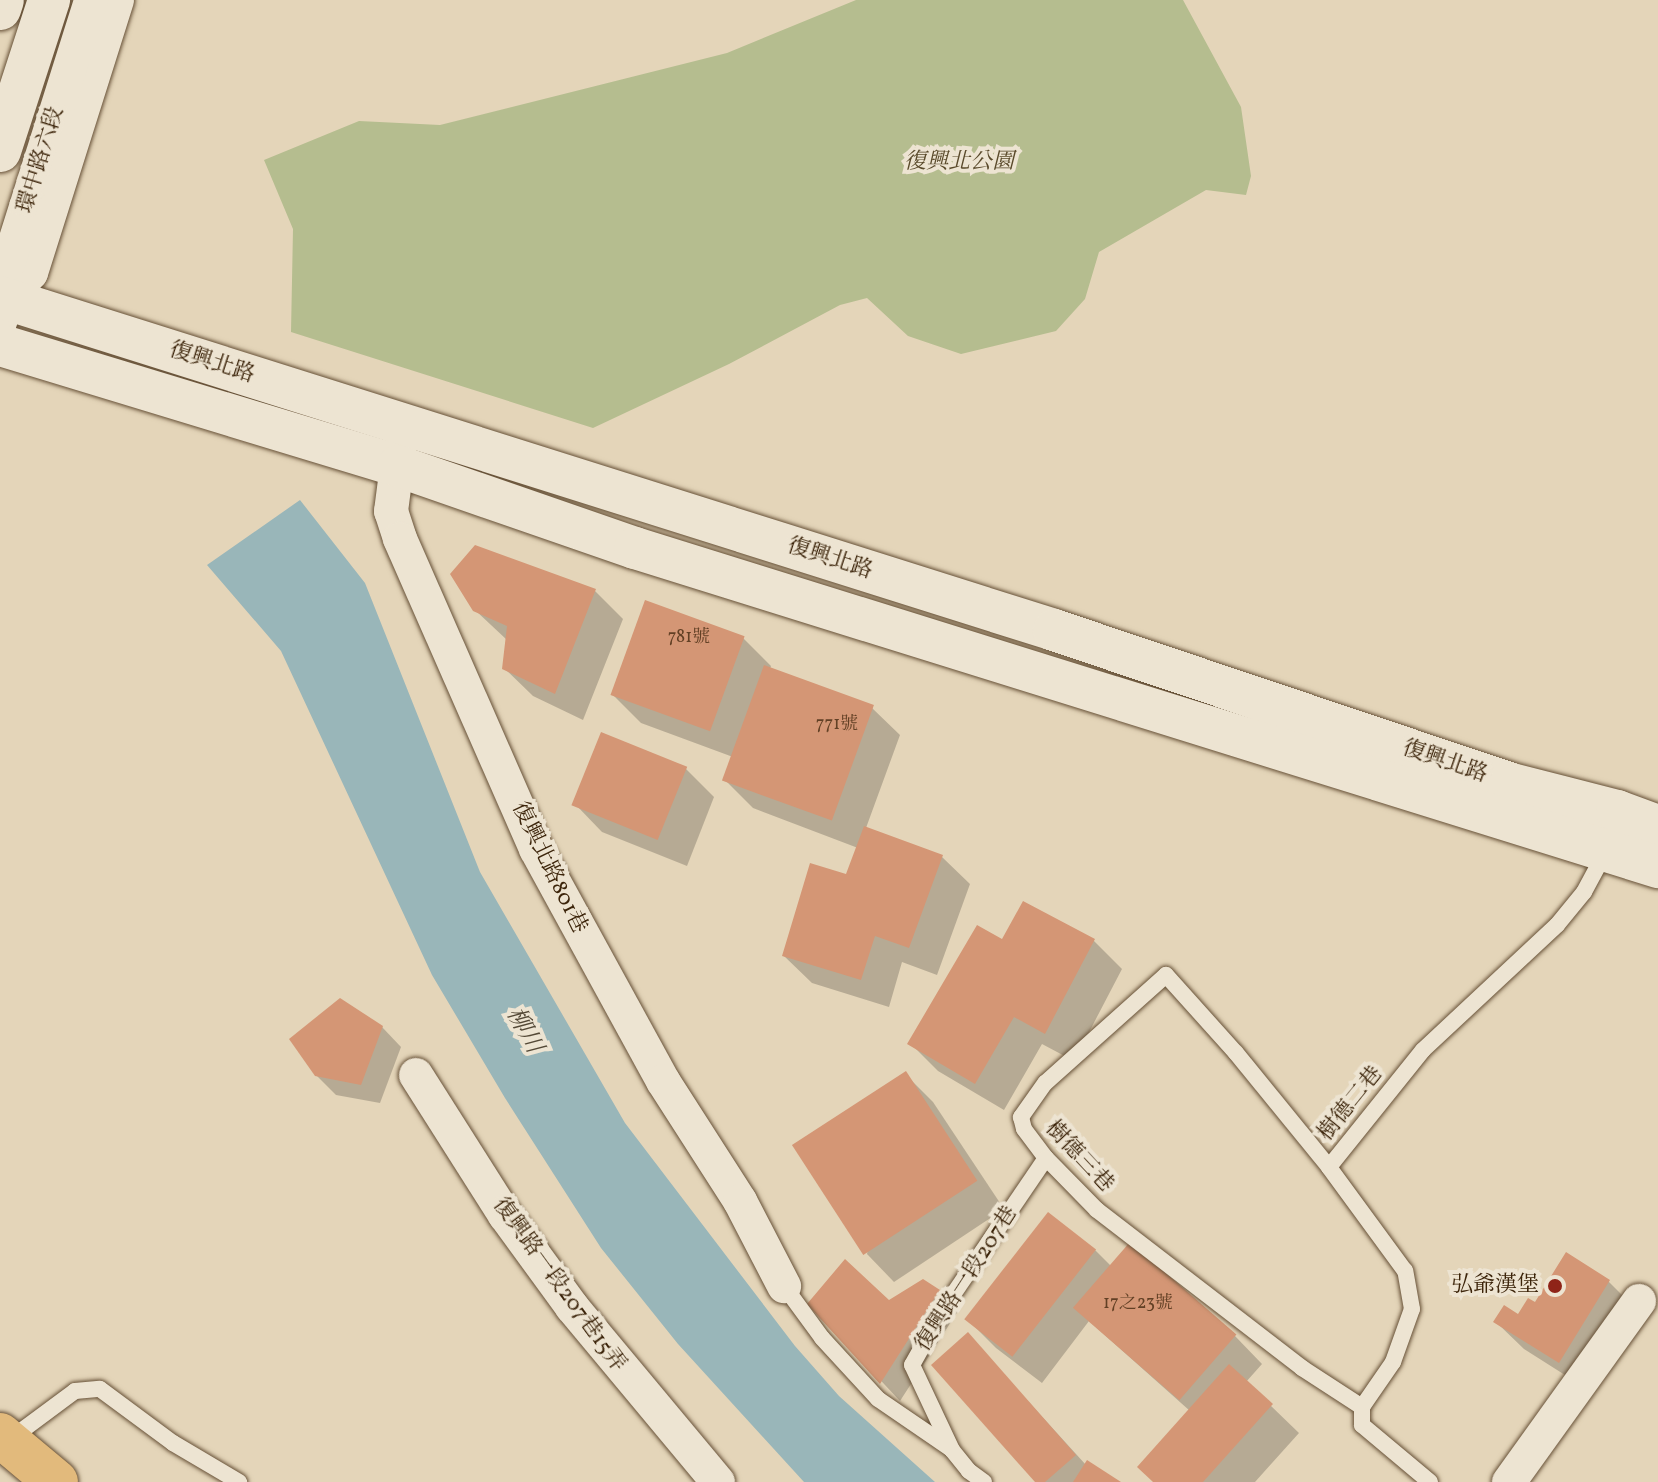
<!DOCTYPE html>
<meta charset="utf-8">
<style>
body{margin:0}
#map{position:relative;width:1658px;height:1482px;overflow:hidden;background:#e4d5b9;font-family:Vollkorn,"Noto Serif TC",serif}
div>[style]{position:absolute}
.green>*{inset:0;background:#b5bd8f}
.water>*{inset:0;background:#99b6b9}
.shadow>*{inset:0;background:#0003}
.building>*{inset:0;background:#d49675;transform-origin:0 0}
.roads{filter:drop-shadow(0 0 2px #665036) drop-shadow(0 0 2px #665036)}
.service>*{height:16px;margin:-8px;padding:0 8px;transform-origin:8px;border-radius:8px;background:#ede4d2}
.minor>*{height:34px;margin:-17px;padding:0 17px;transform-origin:17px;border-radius:17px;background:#ede4d2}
.tertiary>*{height:42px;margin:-21px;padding:0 21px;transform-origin:21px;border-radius:21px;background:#ede4d2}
.primary>*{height:44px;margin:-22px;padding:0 22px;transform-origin:22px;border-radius:22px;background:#e2ba7c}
.dots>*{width:22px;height:22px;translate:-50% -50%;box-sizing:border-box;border:4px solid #ede4d2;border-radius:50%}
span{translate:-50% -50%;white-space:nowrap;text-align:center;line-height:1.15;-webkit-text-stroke:8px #ede4d2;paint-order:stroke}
.number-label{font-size:18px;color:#624025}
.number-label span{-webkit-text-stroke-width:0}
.street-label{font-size:22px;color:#3c240a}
.park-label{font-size:22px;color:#5a4a2b;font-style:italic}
.poi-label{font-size:22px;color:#3c240a}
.right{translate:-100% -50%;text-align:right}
.water-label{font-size:24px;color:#534836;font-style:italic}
</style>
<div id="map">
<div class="green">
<div style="clip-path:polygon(856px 0,1183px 0,1241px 107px,1251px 176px,1246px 195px,1206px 190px,1099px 252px,1085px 299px,1056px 331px,961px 354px,908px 336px,867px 298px,840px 305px,729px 364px,593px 428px,291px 332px,293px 229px,264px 160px,359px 121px,440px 125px,727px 53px)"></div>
</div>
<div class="water">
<div style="clip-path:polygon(300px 500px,365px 583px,480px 872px,625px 1123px,795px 1346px,839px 1396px,935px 1482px,804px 1482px,678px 1344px,601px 1248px,505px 1098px,432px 975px,281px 651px,207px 565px)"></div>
</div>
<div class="shadow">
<div style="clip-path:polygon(595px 591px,623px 619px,583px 720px,533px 696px,504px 668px,507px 640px,475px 610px)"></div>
<div style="clip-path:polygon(743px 638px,771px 666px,770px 669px,872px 708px,900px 735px,866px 828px,942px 857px,970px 884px,937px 975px,902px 962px,889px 1007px,812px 983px,784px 956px,847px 877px,858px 848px,753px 808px,725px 780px,733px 757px,641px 723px,613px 695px)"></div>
<div style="clip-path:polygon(602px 735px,686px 769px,714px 797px,687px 866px,602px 832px,575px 804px)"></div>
<div style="clip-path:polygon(1023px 903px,1094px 941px,1122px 969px,1074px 1061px,1042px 1044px,1004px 1110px,938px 1071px,910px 1043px,1003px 942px)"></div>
<div style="clip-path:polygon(382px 1027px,401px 1047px,380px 1103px,336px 1095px,316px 1075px)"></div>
<div style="clip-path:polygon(905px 1074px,933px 1102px,1004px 1209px,894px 1282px,867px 1254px)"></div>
<div style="clip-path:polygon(1095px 1250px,1112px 1267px,1235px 1336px,1262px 1364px,1246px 1382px,1299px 1433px,1255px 1482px,1155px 1482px,1190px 1411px,1089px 1321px,1042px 1383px,996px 1348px,968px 1320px)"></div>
<div style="clip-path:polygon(1566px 1255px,1609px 1282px,1637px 1310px,1587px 1389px,1524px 1349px,1496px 1322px,1519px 1317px,1535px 1305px)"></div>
<div style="clip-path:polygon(939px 1292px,958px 1311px,900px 1401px,809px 1304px,889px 1303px)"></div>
<div style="clip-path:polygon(968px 1335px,1086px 1465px,1118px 1482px,1037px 1482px)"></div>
</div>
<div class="building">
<div style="clip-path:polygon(475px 545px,596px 589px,555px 694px,502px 669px,507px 626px,473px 611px,450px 574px)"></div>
<div style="left:645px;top:600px;width:106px;height:101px;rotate:20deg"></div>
<div style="left:764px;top:665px;width:117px;height:123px;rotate:20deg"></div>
<div style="left:601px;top:732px;width:93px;height:79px;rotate:22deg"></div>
<div style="clip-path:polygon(864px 826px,943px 855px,909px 948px,875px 936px,861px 980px,782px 956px,810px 863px,846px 874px)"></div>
<div style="clip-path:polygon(1023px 901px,1095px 939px,1045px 1034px,1014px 1017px,975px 1084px,907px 1044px,977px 925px,1002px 939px)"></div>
<div style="clip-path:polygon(340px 998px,383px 1026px,361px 1085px,315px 1076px,289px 1039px)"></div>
<div style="left:906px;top:1071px;width:131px;height:136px;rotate:57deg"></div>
<div style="left:1048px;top:1212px;width:61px;height:136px;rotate:38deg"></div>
<div style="left:1130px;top:1242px;width:141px;height:87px;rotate:41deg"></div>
<div style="clip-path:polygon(1566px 1252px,1610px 1280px,1559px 1363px,1493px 1322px,1504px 1305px,1518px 1314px,1528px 1298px,1535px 1302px)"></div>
<div style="clip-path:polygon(845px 1259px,889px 1300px,923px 1279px,940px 1290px,880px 1384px,807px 1304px)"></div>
<div style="clip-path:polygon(968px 1332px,1076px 1455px,1045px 1482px,1035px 1482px,931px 1365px)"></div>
<div style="clip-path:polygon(1229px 1364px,1273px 1404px,1203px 1482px,1153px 1482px,1137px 1467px)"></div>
<div style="clip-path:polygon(1087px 1460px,1121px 1482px,1073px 1482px)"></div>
</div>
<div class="roads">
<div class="service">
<div style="left:1329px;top:1167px;width:147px;rotate:-129.2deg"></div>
<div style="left:1236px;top:1053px;width:105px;rotate:-131.9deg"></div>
<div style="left:1166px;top:975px;width:162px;rotate:138.2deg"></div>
<div style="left:1045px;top:1083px;width:42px;rotate:125.2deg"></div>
<div style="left:1021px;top:1117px;width:12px;rotate:76deg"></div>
<div style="left:1024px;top:1129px;width:36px;rotate:53deg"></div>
<div style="left:1046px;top:1158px;width:73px;rotate:45.6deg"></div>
<div style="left:1097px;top:1210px;width:259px;rotate:37.6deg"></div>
<div style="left:1302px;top:1368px;width:72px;rotate:33deg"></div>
<div style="left:784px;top:1286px;width:64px;rotate:53.8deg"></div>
<div style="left:822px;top:1338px;width:83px;rotate:47.4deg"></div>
<div style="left:878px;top:1399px;width:88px;rotate:34.4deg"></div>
<div style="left:9px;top:1440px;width:82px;rotate:-36.6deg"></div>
<div style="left:75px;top:1391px;width:25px;rotate:-5deg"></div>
<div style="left:100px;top:1389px;width:91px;rotate:36.5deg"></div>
<div style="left:173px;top:1443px;width:77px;rotate:30.6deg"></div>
<div style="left:984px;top:1482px;width:19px;rotate:-144deg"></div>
<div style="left:969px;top:1471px;width:27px;rotate:-129deg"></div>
<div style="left:952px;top:1450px;width:94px;rotate:-115.2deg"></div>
<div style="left:912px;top:1365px;width:65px;rotate:-60.7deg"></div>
<div style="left:944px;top:1308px;width:181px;rotate:-55.8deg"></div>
<div style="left:1430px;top:1482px;width:89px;rotate:-140deg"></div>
<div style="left:1362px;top:1425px;width:18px;rotate:-90deg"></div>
<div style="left:1362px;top:1407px;width:55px;rotate:-55.4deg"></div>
<div style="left:1393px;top:1362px;width:56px;rotate:-70.3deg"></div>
<div style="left:1412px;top:1309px;width:39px;rotate:-100deg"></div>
<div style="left:1405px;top:1271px;width:129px;rotate:-126.2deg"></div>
<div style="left:1329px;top:1167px;width:150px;rotate:-51.2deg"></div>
<div style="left:1423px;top:1050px;width:183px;rotate:-43deg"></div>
<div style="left:1557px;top:925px;width:43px;rotate:-50.7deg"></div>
<div style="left:1584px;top:892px;width:44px;rotate:-61.7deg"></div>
</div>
<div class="minor">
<div style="left:8px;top:299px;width:35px;rotate:-49deg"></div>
<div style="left:31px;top:273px;width:286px;rotate:-72.5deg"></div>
<div style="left:0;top:322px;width:24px;rotate:-71deg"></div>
<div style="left:8px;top:299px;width:35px;rotate:-90deg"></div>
<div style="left:8px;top:264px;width:277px;rotate:-72.5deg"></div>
<div style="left:400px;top:442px;width:70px;rotate:97.4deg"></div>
<div style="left:391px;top:511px;width:29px;rotate:72deg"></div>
<div style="left:400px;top:539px;width:339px;rotate:66.3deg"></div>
<div style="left:536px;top:849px;width:264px;rotate:61.3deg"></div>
<div style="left:663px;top:1081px;width:143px;rotate:57.3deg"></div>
<div style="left:740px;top:1201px;width:96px;rotate:62.6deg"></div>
<div style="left:416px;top:1075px;width:166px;rotate:57.6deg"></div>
<div style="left:505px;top:1215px;width:114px;rotate:53.9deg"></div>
<div style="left:572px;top:1307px;width:228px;rotate:50.2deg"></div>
<div style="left:1509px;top:1482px;width:223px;rotate:-54.3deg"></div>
</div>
<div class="tertiary">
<div style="left:0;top:9px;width:9px;rotate:-72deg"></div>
<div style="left:0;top:151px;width:159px;rotate:-72deg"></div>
<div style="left:0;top:297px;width:1105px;rotate:17.53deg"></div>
<div style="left:1054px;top:630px;width:479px;rotate:18.6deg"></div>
<div style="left:1508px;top:783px;width:113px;rotate:14.4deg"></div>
<div style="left:1617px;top:811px;width:44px;rotate:20.1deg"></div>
<div style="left:0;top:345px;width:416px;rotate:16.9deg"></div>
<div style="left:398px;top:466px;width:251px;rotate:19.1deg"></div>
<div style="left:635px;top:548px;width:1072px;rotate:17.32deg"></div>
</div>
<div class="primary">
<div style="left:0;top:1435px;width:73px;rotate:40deg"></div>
</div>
</div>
<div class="dots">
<div style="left:1555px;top:1286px;background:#8f2418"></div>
</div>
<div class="number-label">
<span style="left:689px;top:638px">781號</span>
<span style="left:837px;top:725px">771號</span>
<span style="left:1138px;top:1304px">17之23號</span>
</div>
<div class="street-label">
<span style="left:41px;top:160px;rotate:-73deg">環中路六段</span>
<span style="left:212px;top:363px;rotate:18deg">復興北路</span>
<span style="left:830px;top:559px;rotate:18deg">復興北路</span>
<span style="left:1445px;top:762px;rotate:19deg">復興北路</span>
<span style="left:549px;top:868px;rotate:64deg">復興北路801巷</span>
<span style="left:1351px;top:1104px;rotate:-51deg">樹德二巷</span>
<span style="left:1079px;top:1157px;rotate:47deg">樹德三巷</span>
<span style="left:967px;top:1279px;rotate:-57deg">復興路一段207巷</span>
<span style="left:559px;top:1285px;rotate:54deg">復興路一段207巷15弄</span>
</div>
<div class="park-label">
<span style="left:959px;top:163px">復興北公園</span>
</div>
<div class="poi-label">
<span class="right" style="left:1539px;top:1286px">弘爺漢堡</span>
</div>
<div class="water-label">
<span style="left:523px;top:1031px;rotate:61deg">柳川</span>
</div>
</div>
